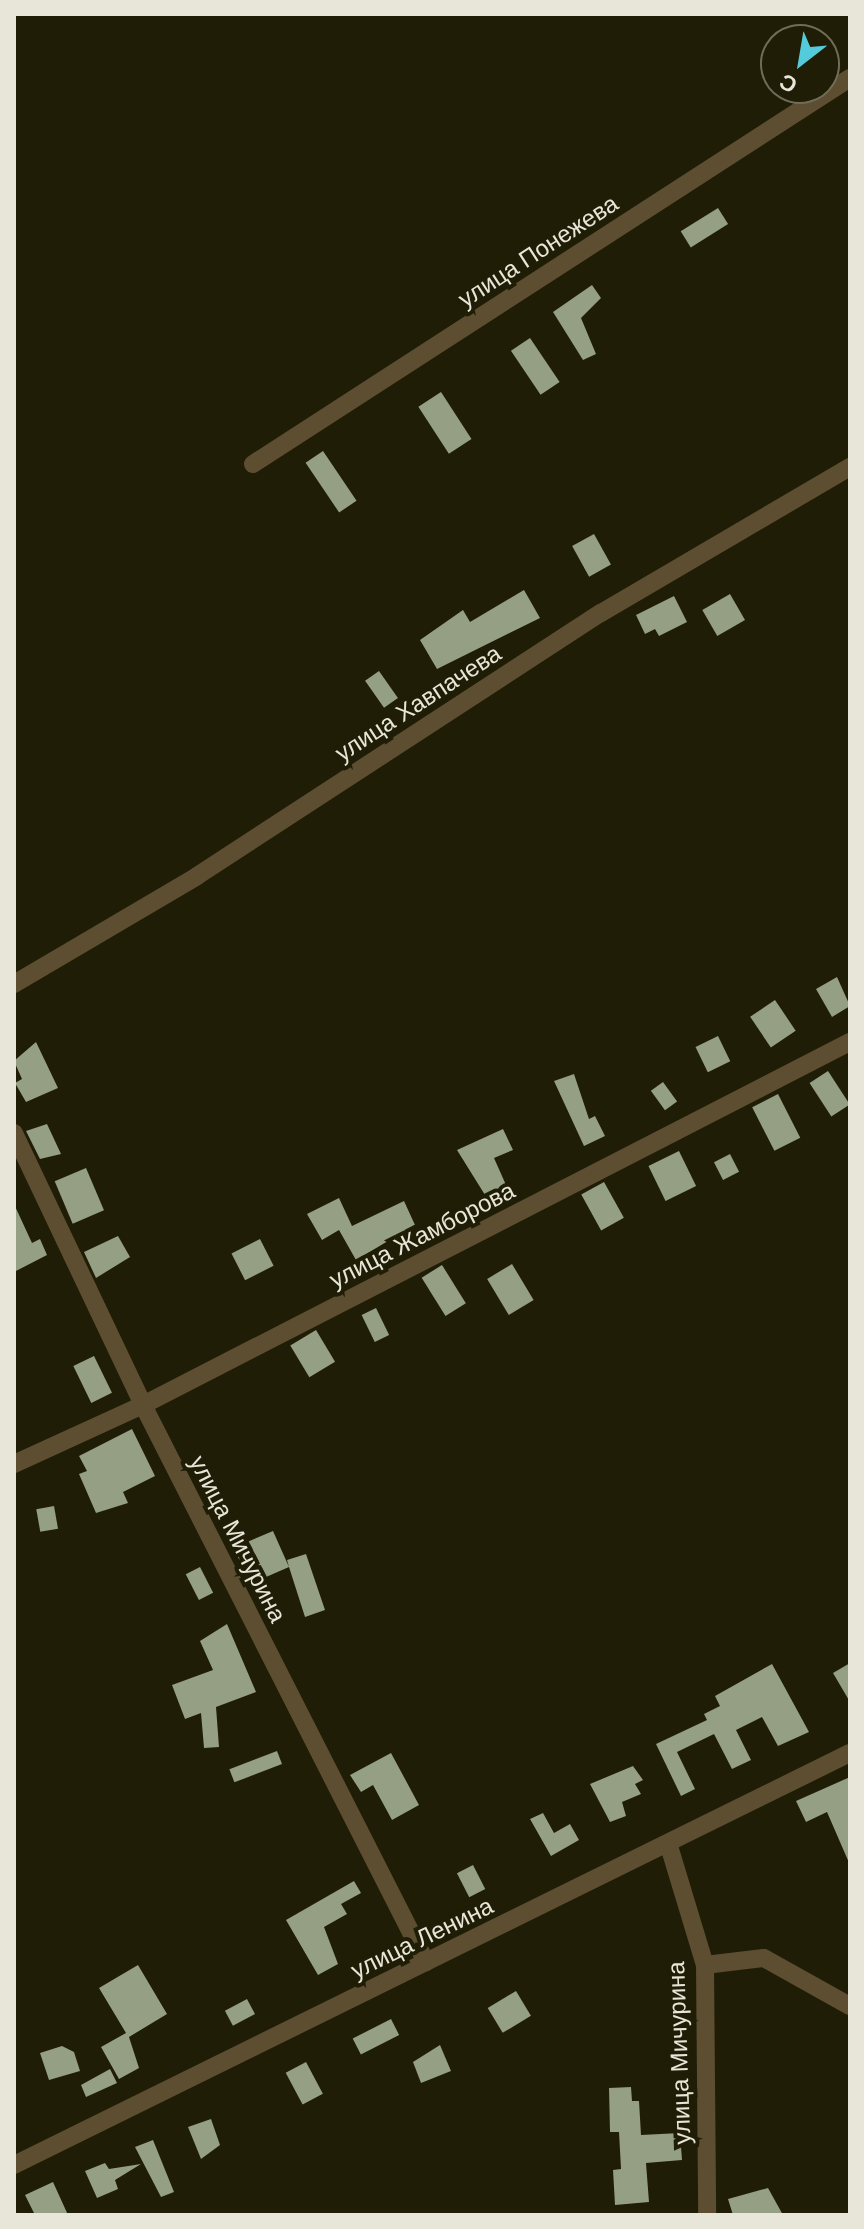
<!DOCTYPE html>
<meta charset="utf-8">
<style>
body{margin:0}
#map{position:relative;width:864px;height:2229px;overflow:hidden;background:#1f1d05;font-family:"DM Sans",sans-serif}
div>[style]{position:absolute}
.building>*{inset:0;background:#949f84;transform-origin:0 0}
.minor>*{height:18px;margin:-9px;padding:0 9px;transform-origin:9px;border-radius:9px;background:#5d4e32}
span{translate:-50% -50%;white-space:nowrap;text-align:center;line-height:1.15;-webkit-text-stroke:8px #1f1d05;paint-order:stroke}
.street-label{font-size:24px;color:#e7e6d8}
.frame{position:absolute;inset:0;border:16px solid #e7e6d8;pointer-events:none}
.north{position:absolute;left:760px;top:24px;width:80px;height:80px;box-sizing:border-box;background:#1f1d05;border:2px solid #6f6d59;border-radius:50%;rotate:211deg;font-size:22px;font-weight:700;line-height:32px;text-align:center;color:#e7e6d8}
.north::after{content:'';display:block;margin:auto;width:28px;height:36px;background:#53cbdb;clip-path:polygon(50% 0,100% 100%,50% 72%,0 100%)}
</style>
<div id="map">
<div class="building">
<div style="left:718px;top:208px;width:19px;height:44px;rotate:58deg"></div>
<div style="clip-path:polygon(592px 285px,601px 298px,581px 318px,596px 354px,583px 360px,553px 312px)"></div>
<div style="left:530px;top:338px;width:53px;height:23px;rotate:56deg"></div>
<div style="left:441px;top:392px;width:56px;height:27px;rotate:57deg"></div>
<div style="left:323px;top:451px;width:60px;height:21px;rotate:56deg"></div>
<div style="left:594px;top:534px;width:35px;height:25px;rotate:61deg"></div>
<div style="clip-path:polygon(524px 590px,540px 618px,437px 669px,420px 640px,463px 610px,470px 622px)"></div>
<div style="left:730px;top:594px;width:30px;height:32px;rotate:60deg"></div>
<div style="clip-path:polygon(674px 596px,687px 622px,659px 636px,655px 629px,645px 634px,636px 615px)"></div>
<div style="left:379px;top:671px;width:33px;height:17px;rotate:55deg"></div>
<div style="clip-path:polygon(837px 977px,850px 1006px,832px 1017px,816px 989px)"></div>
<div style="left:775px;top:1000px;width:37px;height:30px;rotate:56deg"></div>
<div style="left:718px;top:1036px;width:28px;height:25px;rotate:64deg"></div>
<div style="clip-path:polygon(36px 1042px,58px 1088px,26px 1102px,15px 1083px,22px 1079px,14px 1061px)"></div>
<div style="left:828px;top:1071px;width:40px;height:22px;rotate:57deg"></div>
<div style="clip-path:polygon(574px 1074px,589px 1119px,595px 1116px,605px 1136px,584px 1146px,554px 1081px)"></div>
<div style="left:663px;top:1082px;width:24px;height:15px;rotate:54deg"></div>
<div style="left:778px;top:1094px;width:49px;height:29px;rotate:63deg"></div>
<div style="clip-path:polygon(47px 1124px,61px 1154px,40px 1159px,26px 1131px)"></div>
<div style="clip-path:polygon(503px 1129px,513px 1150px,494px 1158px,506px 1185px,485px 1195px,457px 1150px)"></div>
<div style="left:679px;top:1151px;width:39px;height:34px;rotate:64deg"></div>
<div style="left:730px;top:1154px;width:20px;height:18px;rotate:63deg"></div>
<div style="left:86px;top:1168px;width:46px;height:34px;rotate:67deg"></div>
<div style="left:604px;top:1182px;width:41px;height:26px;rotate:61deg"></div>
<div style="clip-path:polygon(339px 1198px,352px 1226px,404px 1201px,415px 1225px,356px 1260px,339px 1230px,322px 1240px,307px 1214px)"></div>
<div style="clip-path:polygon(14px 1204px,32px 1243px,40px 1239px,47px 1255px,14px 1272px)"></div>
<div style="clip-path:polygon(118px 1236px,130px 1257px,96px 1278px,84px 1252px)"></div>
<div style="left:260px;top:1239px;width:30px;height:32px;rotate:63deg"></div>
<div style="left:512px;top:1264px;width:42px;height:29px;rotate:59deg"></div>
<div style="left:442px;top:1265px;width:45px;height:24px;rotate:58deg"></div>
<div style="left:376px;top:1308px;width:30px;height:16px;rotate:64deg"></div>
<div style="left:316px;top:1330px;width:37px;height:30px;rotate:59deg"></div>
<div style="left:94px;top:1356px;width:41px;height:23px;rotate:64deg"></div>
<div style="clip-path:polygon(132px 1429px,155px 1476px,123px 1492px,128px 1503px,96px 1513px,79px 1474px,87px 1471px,79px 1456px)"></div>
<div style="left:54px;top:1506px;width:23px;height:18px;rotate:80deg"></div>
<div style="clip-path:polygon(273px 1531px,289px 1567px,287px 1560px,306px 1554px,325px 1610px,305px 1617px,289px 1567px,252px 1583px,233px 1548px)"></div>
<div style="left:200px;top:1567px;width:29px;height:16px;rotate:63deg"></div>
<div style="clip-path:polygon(227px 1624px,256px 1692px,216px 1707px,219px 1747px,204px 1748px,201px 1713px,185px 1719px,172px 1685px,213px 1670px,200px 1641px)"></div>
<div style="clip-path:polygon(850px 1663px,850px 1702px,833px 1673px)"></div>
<div style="clip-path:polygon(772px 1664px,809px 1732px,778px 1746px,762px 1717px,736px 1730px,751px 1760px,732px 1769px,714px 1734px,677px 1752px,695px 1789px,681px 1796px,656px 1744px,707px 1720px,704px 1714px,720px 1706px,715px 1696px)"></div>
<div style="left:277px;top:1751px;width:14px;height:51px;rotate:69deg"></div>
<div style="clip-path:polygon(391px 1753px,419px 1805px,392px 1820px,373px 1785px,361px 1792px,350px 1775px)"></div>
<div style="clip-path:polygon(633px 1766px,643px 1780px,635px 1784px,641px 1794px,622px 1802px,626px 1816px,610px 1822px,590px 1784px)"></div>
<div style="clip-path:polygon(850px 1777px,850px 1865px,827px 1812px,806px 1822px,796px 1801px)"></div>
<div style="clip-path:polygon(543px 1813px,554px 1833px,570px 1824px,579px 1840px,551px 1856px,530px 1819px)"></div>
<div style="left:473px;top:1865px;width:27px;height:18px;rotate:63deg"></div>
<div style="clip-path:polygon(354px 1881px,361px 1893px,341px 1904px,347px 1914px,324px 1927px,338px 1964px,318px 1975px,286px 1920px)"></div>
<div style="clip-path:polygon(138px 1965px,167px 2014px,129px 2037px,139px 2068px,119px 2079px,101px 2047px,126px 2033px,99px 1988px)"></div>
<div style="left:516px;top:1991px;width:29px;height:33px;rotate:59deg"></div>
<div style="left:247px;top:1999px;width:17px;height:25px;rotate:62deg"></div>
<div style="left:391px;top:2019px;width:18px;height:43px;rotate:63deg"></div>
<div style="clip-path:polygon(440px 2045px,451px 2071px,421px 2083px,413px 2062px)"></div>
<div style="clip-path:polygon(62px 2046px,74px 2052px,80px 2071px,49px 2080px,40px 2053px)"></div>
<div style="left:306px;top:2062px;width:36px;height:23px;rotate:62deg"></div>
<div style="clip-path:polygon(110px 2069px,117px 2083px,86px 2097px,81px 2085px)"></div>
<div style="clip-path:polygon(631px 2087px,632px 2101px,639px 2101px,641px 2135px,680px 2133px,682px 2160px,646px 2163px,649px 2202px,615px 2205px,613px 2170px,621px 2169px,619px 2132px,610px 2132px,609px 2088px)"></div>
<div style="clip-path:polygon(211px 2119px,220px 2145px,201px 2159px,188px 2127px)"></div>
<div style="clip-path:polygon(153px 2140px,174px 2192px,161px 2197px,135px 2147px)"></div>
<div style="clip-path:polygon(105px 2163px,109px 2169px,141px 2164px,115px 2180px,118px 2189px,97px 2198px,85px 2171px)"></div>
<div style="clip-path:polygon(53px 2182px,68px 2215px,35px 2215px,25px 2195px)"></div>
<div style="clip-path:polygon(768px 2188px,783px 2215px,733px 2215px,728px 2199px)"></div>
</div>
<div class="minor">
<div style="left:253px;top:464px;width:711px;rotate:-32.89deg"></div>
<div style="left:14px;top:984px;width:212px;rotate:-30.5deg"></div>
<div style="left:197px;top:876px;width:482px;rotate:-33.1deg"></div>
<div style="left:601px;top:613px;width:289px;rotate:-30.4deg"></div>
<div style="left:14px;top:1133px;width:301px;rotate:64.6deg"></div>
<div style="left:143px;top:1405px;width:625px;rotate:63.07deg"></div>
<div style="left:14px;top:1464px;width:142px;rotate:-24.6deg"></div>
<div style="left:143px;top:1405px;width:795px;rotate:-27.18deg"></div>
<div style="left:669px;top:1846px;width:124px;rotate:73.2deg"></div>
<div style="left:705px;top:1965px;width:250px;rotate:89.5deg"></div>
<div style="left:705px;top:1965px;width:59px;rotate:-6.8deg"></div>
<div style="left:764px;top:1958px;width:98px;rotate:29.2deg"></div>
<div style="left:14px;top:2165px;width:932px;rotate:-26.24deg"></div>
</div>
<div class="street-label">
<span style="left:538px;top:251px;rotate:-33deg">улица Понежева</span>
<span style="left:418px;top:703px;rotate:-33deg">улица Хавпачева</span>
<span style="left:422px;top:1235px;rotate:-27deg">улица Жамборова</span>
<span style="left:238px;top:1539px;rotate:63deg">улица Мичурина</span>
<span style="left:422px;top:1938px;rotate:-26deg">улица Ленина</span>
<span style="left:679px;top:2053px;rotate:-92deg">улица Мичурина</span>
</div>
<div class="frame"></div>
<div class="north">С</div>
</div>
